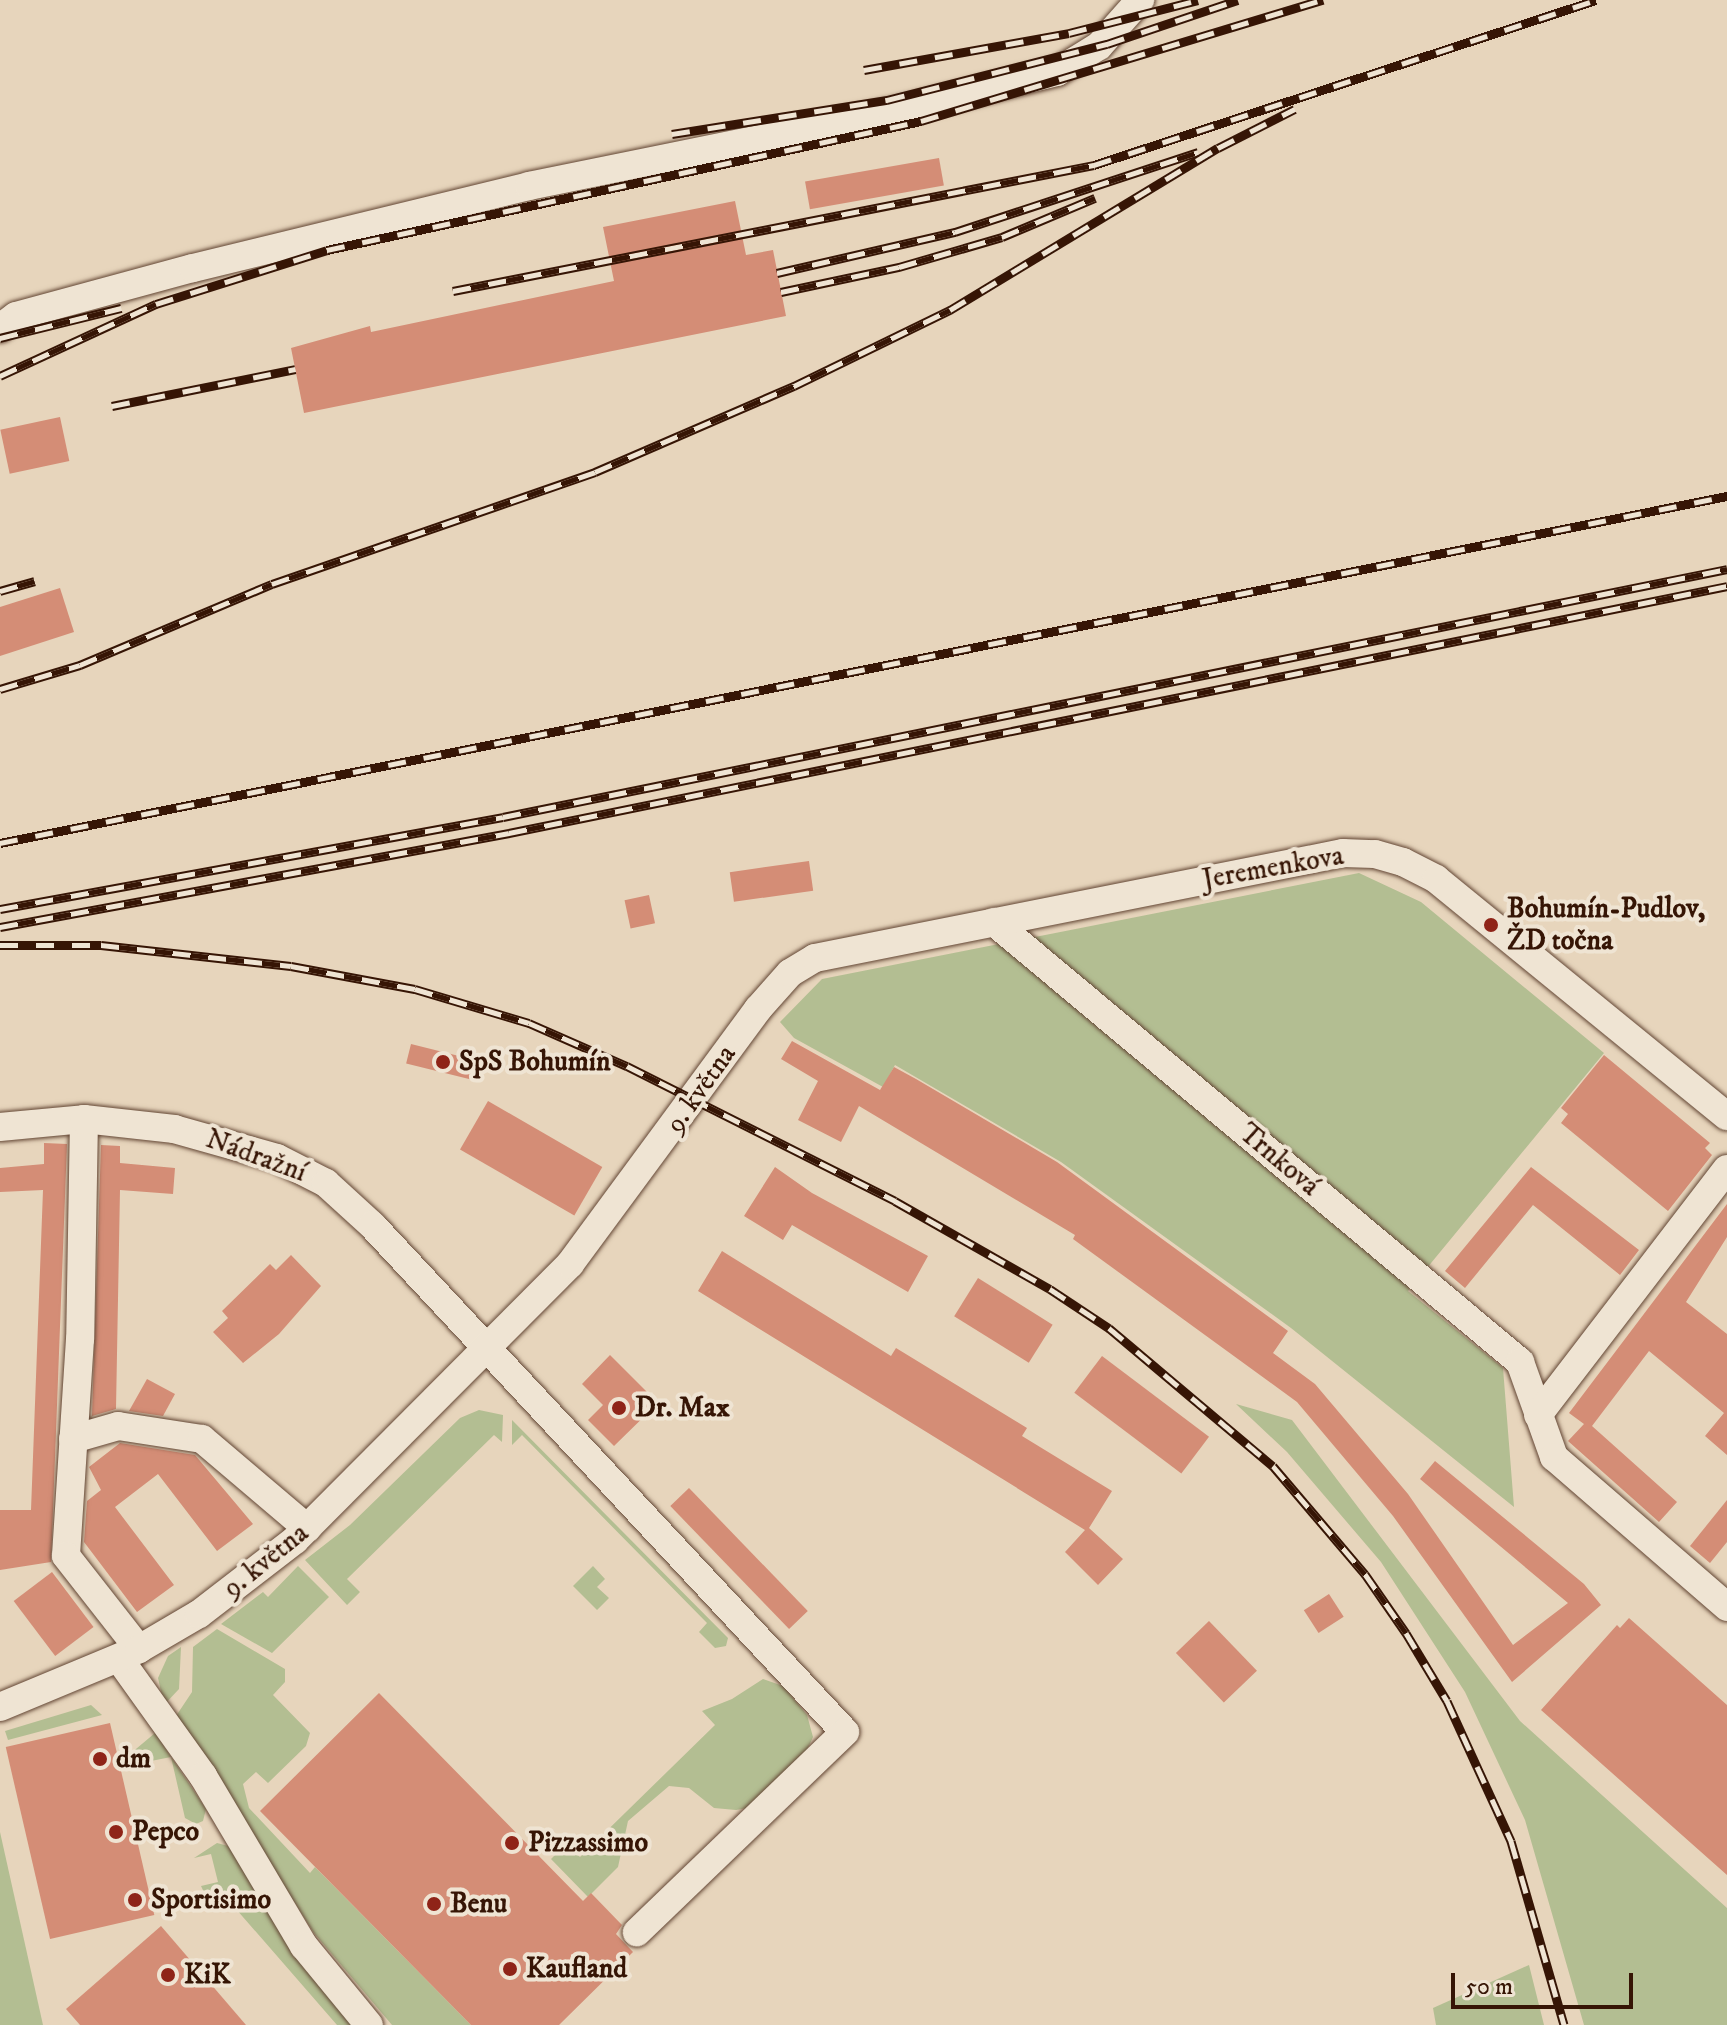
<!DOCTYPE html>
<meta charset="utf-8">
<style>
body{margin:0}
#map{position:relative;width:1727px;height:2025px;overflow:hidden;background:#e7d5bc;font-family:"IM FELL DW Pica",serif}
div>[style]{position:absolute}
.green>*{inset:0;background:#b3be92}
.building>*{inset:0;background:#d48d76;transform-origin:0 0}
.roads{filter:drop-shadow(0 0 2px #624533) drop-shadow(0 0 2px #624533)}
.minor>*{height:28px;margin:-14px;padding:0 14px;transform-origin:14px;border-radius:14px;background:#efe4d3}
.rail>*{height:9px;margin-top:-4.5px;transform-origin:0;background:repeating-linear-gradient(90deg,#efe4d3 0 18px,#361505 0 36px);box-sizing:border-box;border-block:2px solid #361505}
.dots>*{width:22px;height:22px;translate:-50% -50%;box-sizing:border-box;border:4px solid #efe4d3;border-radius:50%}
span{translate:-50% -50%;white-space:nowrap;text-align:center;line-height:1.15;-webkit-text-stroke:8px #efe4d3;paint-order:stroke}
.street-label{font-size:28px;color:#361505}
.poi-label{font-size:28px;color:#361505;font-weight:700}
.left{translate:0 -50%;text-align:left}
.scale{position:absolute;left:1451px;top:1973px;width:182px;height:36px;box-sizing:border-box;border:4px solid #361505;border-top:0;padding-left:10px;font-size:24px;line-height:28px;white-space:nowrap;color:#361505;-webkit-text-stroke:6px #efe4d3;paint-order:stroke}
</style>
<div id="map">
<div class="green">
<div style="clip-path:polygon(1359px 873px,1421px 902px,1604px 1053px,1408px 1291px,1503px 1368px,1514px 1507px,1291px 1328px,1061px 1162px,895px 1065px,883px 1087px,794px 1038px,780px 1022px,822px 979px)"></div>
<div style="clip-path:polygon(1236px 1404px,1292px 1420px,1520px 1721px,1727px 1908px,1727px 2025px,1584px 2025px,1525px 1820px,1465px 1692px,1381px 1562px,1287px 1452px)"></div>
<div style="clip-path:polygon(479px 1410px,503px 1415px,502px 1442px,494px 1435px,347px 1579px,360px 1592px,347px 1605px,305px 1560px,350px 1525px,460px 1418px)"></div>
<div style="clip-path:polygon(512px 1420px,728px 1638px,726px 1646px,715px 1648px,699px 1632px,707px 1623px,522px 1435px,512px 1445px)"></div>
<div style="clip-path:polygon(298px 1566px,329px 1597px,272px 1653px,221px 1624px,263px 1592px,268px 1597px)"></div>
<div style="clip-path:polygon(593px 1566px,605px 1579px,597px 1587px,609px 1598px,597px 1610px,573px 1586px)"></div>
<div style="clip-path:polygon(217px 1629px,285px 1669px,285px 1682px,273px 1695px,310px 1733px,306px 1746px,268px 1783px,256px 1772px,243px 1784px,249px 1808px,310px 1873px,315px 1867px,471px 2025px,392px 2025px,314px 1933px,176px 1716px,192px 1692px,193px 1647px)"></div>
<div style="clip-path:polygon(181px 1647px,179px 1689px,164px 1705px,158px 1678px,168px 1656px)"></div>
<div style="clip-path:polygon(763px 1679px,783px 1686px,807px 1715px,813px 1737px,806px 1752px,747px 1808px,736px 1810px,714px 1808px,689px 1788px,669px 1786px,628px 1821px,618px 1867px,588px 1897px,551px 1859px,566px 1844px,580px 1857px,715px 1725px,702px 1711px,732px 1699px)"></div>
<div style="clip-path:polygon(91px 1705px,102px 1715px,8px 1740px,5px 1731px)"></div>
<div style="clip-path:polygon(155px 1733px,206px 1809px,203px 1821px,196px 1824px,185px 1818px,171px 1757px,131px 1765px,130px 1754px)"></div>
<div style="clip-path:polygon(0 1832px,43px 2025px,0 2025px)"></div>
<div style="clip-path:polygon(217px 1843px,228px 1846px,295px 1953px,354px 2025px,337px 2025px,223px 1894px,210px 1905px,201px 1886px,218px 1882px,211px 1854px,194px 1858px)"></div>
<div style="clip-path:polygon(1529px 1965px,1544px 2025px,1436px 2025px,1433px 2008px)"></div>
</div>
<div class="building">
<div style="left:939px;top:158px;width:28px;height:136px;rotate:80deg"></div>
<div style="clip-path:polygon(735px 201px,746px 255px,773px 250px,786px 316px,304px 413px,291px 348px,370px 326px,371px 332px,614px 281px,603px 227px)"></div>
<div style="left:60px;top:417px;width:45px;height:61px;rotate:78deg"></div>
<div style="clip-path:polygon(60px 588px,74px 632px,0 656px,0 607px)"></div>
<div style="left:809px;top:861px;width:30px;height:80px;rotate:82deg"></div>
<div style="left:649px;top:895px;width:29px;height:25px;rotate:78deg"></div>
<div style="clip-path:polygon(792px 1041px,880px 1090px,894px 1067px,916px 1079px,1057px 1162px,1288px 1331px,1273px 1353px,1315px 1384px,1408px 1494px,1513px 1645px,1568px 1603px,1420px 1479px,1435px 1461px,1584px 1584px,1601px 1605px,1512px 1682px,1393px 1516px,1297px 1402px,1073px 1239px,1075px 1235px,859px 1106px,841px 1142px,798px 1120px,818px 1081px,781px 1059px)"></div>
<div style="left:411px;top:1044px;width:70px;height:20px;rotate:14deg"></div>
<div style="clip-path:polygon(1604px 1055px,1710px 1143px,1705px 1148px,1712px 1155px,1668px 1211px,1561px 1123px,1568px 1114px,1561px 1108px)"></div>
<div style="left:488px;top:1101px;width:132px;height:56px;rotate:30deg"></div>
<div style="clip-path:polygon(44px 1143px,67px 1144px,51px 1562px,0 1570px,0 1510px,31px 1510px,43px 1190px,0 1192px,0 1168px,44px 1164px)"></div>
<div style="clip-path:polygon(101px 1145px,120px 1146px,120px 1163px,175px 1168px,173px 1194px,120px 1190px,116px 1409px,92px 1416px)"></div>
<div style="clip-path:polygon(775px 1167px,812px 1193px,928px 1256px,908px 1292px,792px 1225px,783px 1240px,744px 1216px)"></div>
<div style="clip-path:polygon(1531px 1167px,1639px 1250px,1620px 1275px,1533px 1205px,1465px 1288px,1445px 1271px)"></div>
<div style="clip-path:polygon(1727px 1204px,1727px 1237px,1686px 1302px,1727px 1334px,1727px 1455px,1705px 1436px,1724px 1413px,1649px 1351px,1592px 1426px,1677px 1502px,1659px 1522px,1568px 1441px,1584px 1424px,1569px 1413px)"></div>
<div style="clip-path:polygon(722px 1251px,891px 1356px,896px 1348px,1027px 1428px,1022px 1436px,1112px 1491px,1089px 1528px,1123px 1559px,1098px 1585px,1065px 1552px,1085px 1530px,698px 1291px)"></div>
<div style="clip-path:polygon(291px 1255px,321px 1286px,279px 1334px,243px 1363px,213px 1332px,228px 1318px,222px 1311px,270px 1264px,276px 1270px)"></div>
<div style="left:978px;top:1278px;width:88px;height:45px;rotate:32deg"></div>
<div style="clip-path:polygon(610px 1355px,658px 1403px,614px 1446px,588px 1420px,603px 1405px,582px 1384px)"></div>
<div style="left:1102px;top:1356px;width:134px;height:46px;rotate:37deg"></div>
<div style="clip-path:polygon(147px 1379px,175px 1394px,163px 1416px,129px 1411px)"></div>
<div style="clip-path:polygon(120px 1443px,195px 1455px,253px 1524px,217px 1551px,158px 1474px,115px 1507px,174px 1585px,137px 1612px,84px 1542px,87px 1501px,101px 1490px,89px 1467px)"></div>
<div style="left:689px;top:1488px;width:171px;height:26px;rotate:46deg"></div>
<div style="clip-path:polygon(1727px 1500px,1727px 1542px,1710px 1563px,1690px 1546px)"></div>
<div style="left:52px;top:1572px;width:69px;height:48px;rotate:53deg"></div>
<div style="left:1329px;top:1594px;width:27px;height:30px;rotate:57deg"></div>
<div style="clip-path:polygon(1629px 1618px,1727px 1705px,1727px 1875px,1541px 1710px,1617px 1625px,1620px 1628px)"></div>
<div style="left:1209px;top:1621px;width:69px;height:46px;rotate:46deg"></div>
<div style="clip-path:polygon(379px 1693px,583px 1901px,591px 1893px,622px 1925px,616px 1934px,633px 1952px,559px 2025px,471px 2025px,260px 1811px)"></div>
<div style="left:110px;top:1723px;width:197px;height:107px;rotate:77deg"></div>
<div style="clip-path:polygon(161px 1926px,246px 2025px,80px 2025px,66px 2009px)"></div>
</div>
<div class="roads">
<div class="minor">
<div style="left:0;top:328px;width:20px;rotate:-37deg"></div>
<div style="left:16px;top:316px;width:183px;rotate:-15.2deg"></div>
<div style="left:193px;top:268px;width:346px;rotate:-13.7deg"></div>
<div style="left:529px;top:186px;width:371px;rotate:-11.5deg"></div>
<div style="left:893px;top:112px;width:169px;rotate:-13.7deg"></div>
<div style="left:1057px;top:72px;width:49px;rotate:-31.8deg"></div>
<div style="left:1099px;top:46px;width:62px;rotate:-48.3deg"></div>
<div style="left:994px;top:922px;width:686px;rotate:39.91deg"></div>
<div style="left:1520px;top:1362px;width:101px;rotate:70.3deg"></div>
<div style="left:1554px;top:1457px;width:229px;rotate:40.9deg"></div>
<div style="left:84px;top:1119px;width:220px;rotate:91deg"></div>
<div style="left:80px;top:1339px;width:217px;rotate:93.7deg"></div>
<div style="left:66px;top:1556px;width:118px;rotate:51.9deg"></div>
<div style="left:0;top:1127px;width:84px;rotate:-5.4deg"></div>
<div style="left:84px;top:1119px;width:91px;rotate:6.3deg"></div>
<div style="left:174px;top:1129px;width:107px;rotate:15.7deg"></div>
<div style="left:277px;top:1158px;width:55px;rotate:27deg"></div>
<div style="left:326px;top:1183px;width:62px;rotate:42.4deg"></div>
<div style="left:372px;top:1225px;width:693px;rotate:46.99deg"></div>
<div style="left:845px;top:1732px;width:289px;rotate:136.1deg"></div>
<div style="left:1538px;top:1415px;width:310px;rotate:-52.5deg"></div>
<div style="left:73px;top:1439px;width:47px;rotate:-16.1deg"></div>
<div style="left:118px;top:1426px;width:85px;rotate:8.8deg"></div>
<div style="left:202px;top:1439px;width:138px;rotate:40.3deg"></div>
<div style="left:120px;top:1660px;width:143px;rotate:54.4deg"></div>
<div style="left:203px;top:1776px;width:198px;rotate:59.3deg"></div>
<div style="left:304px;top:1946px;width:102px;rotate:50.6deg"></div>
<div style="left:0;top:1707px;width:151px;rotate:-22.6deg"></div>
<div style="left:139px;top:1649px;width:69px;rotate:-30.3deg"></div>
<div style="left:199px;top:1614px;width:121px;rotate:-37.6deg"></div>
<div style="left:295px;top:1540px;width:390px;rotate:-45.1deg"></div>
<div style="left:570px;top:1264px;width:317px;rotate:-53.6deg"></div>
<div style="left:758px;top:1009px;width:48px;rotate:-48.4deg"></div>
<div style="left:790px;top:973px;width:29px;rotate:-31deg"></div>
<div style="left:815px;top:958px;width:538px;rotate:-11.25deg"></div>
<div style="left:1343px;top:853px;width:32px;rotate:2deg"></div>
<div style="left:1375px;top:854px;width:29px;rotate:16deg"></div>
<div style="left:1403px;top:862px;width:37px;rotate:27deg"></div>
<div style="left:1436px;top:879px;width:375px;rotate:39.2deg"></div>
</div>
</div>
<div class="rail">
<div style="left:864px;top:70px;width:208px;rotate:-10.2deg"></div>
<div style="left:1069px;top:33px;width:133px;rotate:-14.3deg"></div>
<div style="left:672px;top:134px;width:218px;rotate:-9deg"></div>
<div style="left:887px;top:100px;width:227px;rotate:-14.3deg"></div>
<div style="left:1107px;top:44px;width:138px;rotate:-18.6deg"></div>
<div style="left:777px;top:273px;width:183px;rotate:-13deg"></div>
<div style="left:955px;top:232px;width:256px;rotate:-18.2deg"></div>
<div style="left:453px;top:291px;width:653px;rotate:-11.12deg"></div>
<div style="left:1094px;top:165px;width:528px;rotate:-18.19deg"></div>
<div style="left:781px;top:292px;width:121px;rotate:-12deg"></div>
<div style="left:899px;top:267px;width:107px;rotate:-16.2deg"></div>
<div style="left:1002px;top:237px;width:101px;rotate:-22.8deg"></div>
<div style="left:0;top:338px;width:125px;rotate:-13.9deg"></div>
<div style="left:0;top:376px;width:172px;rotate:-24.8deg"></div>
<div style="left:156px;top:304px;width:179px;rotate:-17.5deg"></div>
<div style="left:327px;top:250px;width:608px;rotate:-12.25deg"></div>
<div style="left:921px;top:121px;width:420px;rotate:-16.8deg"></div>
<div style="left:112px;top:406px;width:187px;rotate:-11.4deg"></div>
<div style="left:0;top:591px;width:36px;rotate:-16deg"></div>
<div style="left:0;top:689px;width:84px;rotate:-16.7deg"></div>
<div style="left:80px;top:665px;width:208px;rotate:-22.9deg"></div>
<div style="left:272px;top:584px;width:342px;rotate:-19.1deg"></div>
<div style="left:595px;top:472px;width:217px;rotate:-23.4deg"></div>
<div style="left:794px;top:386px;width:174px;rotate:-26deg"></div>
<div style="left:950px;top:310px;width:313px;rotate:-31.2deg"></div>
<div style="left:1218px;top:148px;width:86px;rotate:-26.9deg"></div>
<div style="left:0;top:843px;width:1762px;rotate:-11.36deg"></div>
<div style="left:0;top:909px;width:511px;rotate:-10.36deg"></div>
<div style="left:503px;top:817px;width:1249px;rotate:-11.45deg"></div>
<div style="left:0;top:927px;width:518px;rotate:-10.46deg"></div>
<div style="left:509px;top:833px;width:1243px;rotate:-11.46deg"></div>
<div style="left:0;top:945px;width:101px"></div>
<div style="left:101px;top:945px;width:191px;rotate:6.3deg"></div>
<div style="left:291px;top:966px;width:126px;rotate:10.5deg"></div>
<div style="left:415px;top:989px;width:119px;rotate:16.6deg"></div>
<div style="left:529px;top:1023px;width:107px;rotate:23.7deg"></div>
<div style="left:627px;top:1066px;width:300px;rotate:26.7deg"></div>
<div style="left:895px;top:1201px;width:178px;rotate:29.6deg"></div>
<div style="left:1050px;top:1289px;width:71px;rotate:33.5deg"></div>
<div style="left:1109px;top:1328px;width:214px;rotate:40.1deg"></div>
<div style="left:1273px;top:1466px;width:142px;rotate:49.6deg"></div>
<div style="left:1365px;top:1574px;width:72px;rotate:55.2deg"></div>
<div style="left:1406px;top:1633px;width:79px;rotate:58.9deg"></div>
<div style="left:1447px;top:1701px;width:154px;rotate:65.4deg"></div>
<div style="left:1511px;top:1841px;width:191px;rotate:73.9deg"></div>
</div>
<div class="dots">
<div style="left:1491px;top:925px;background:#8f2418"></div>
<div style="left:443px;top:1062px;background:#8f2418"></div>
<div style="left:619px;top:1408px;background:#8f2418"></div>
<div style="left:100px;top:1759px;background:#8f2418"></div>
<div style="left:116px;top:1832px;background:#8f2418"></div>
<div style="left:512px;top:1843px;background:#8f2418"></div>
<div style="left:135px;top:1900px;background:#8f2418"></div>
<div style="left:434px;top:1904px;background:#8f2418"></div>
<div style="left:510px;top:1969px;background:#8f2418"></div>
<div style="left:168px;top:1975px;background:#8f2418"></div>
</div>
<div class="street-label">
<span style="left:1273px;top:868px;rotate:-10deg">Jeremenkova</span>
<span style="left:701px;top:1089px;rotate:-55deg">9. května</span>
<span style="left:256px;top:1156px;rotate:20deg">Nádražní</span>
<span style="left:1279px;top:1160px;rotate:40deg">Trnková</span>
<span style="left:266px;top:1561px;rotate:-39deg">9. května</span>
</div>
<div class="poi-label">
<span class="left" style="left:1507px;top:925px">Bohumín-Pudlov,<br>ŽD točna</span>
<span class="left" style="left:459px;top:1062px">SpS Bohumín</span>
<span class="left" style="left:635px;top:1408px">Dr. Max</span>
<span class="left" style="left:116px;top:1759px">dm</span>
<span class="left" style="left:132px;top:1832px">Pepco</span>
<span class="left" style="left:528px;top:1843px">Pizzassimo</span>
<span class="left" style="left:151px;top:1900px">Sportisimo</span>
<span class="left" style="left:450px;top:1904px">Benu</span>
<span class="left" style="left:526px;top:1969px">Kaufland</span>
<span class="left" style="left:184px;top:1975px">KiK</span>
</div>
<div class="scale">50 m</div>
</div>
